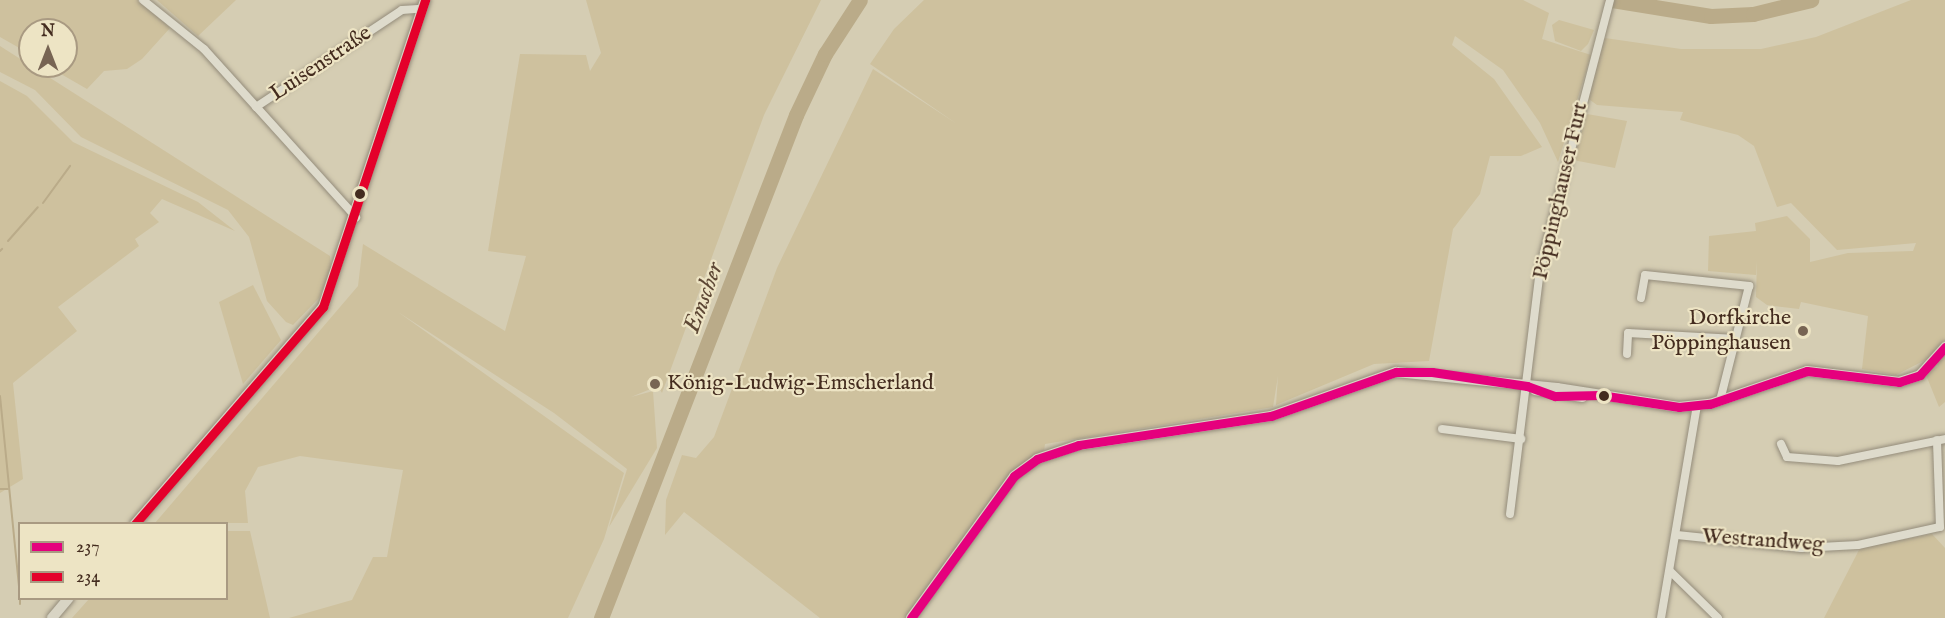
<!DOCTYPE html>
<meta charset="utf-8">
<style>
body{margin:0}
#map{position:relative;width:1945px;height:618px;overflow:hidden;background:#d5cdb3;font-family:"IM FELL English",serif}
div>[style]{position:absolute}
.green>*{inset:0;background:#cec19e}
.stream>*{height:2px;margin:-1px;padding:0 1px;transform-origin:1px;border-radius:1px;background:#baab89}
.river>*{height:15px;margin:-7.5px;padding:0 7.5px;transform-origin:7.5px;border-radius:7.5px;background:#baab89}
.roads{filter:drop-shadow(0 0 2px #948c7b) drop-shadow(0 0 2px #948c7b)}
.minor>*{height:8px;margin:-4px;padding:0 4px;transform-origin:4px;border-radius:4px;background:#dedbcc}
.major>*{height:10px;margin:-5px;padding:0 5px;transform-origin:5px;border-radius:5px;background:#d8d4c4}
.bus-1>*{height:9px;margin:-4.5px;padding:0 4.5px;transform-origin:4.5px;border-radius:4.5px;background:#e5007d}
.bus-2>*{height:9px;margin:-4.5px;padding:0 4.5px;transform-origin:4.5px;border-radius:4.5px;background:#e4002b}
.dots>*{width:16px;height:16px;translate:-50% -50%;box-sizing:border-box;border:3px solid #ede4c4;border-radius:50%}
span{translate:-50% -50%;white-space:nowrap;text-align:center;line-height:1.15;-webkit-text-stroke:4.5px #ede4c4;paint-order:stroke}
.street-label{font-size:22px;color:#442c1f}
.poi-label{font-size:22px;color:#442c1f}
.right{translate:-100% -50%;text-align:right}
.left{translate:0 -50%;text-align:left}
.water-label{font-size:24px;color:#5e4835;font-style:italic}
.legend{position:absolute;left:18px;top:522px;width:210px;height:78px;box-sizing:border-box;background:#ede4c4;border:2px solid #a99a82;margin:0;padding:8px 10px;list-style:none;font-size:18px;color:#442c1f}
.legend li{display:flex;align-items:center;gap:12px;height:30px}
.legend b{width:30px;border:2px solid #a99a82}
.north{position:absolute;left:18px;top:18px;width:60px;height:60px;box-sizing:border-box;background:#ede4c4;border:2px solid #a99a82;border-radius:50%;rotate:0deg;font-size:16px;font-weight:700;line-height:24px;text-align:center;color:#442c1f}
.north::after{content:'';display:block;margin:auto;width:21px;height:27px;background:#776453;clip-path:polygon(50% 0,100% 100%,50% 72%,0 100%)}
</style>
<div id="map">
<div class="green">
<div style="clip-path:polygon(0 0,142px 0,170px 28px,142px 59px,127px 69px,104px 71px,87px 89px,47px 66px,66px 66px,66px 30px,30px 30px,30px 54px,0 37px)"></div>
<div style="clip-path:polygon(157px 0,236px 0,198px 36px)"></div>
<div style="clip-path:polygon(586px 0,821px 0,764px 115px,662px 393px,658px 386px,631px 397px,653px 391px,657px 448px,609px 527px,627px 469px,554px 413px,398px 312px,624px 473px,604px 539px,568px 618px,289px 618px,352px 600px,373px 557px,387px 557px,403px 470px,300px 456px,258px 467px,245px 491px,248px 523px,155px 523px,358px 286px,363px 244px,505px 331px,526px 256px,488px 251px,520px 54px,586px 55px,590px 71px,601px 53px)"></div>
<div style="clip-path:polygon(924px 0,1523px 0,1549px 13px,1542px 39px,1591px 55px,1558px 162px,1540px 123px,1503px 70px,1455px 36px,1452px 45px,1494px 79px,1542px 147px,1521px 156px,1490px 156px,1480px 194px,1453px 229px,1429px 361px,1374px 364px,1276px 405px,1278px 376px,1273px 407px,1045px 444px,1044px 451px,1003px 483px,905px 618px,820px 618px,684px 512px,665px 535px,666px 500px,682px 455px,696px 458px,714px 437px,777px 268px,873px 69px,957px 124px,870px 64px,894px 29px)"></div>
<div style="clip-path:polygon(1911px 0,1945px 0,1945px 402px,1939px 407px,1926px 375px,1938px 366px,1931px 357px,1896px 375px,1862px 369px,1868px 316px,1801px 302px,1799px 309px,1767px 305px,1756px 297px,1757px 261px,1756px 275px,1708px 271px,1709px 236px,1756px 231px,1755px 223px,1787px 216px,1810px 239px,1810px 262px,1848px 253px,1913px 251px,1916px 243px,1837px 250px,1791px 203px,1777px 207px,1754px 146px,1738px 135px,1680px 120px,1683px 112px,1597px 105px,1586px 97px,1605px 38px,1681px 49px,1761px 49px,1816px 37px)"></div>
<div style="clip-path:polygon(1559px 20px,1594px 30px,1588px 44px,1581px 51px,1555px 41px,1552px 25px)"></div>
<div style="clip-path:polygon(0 46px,330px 256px,331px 268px,319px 298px,293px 325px,286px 322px,267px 301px,249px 237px,228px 210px,81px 137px,35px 90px,0 72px)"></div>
<div style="clip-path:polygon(0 81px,27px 96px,73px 142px,198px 202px,235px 231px,162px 199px,150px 213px,159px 222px,135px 239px,139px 246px,58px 307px,77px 331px,13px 383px,23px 479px,0 493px)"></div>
<div style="clip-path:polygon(1587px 114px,1627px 121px,1615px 168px,1573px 160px)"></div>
<div style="clip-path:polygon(253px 285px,281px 340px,243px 384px,219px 302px)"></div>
<div style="clip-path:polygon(227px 531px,250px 531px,270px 618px,72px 618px,89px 599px,226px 598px)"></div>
<div style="clip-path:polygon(1932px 534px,1945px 548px,1945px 618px,1824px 618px,1860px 548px)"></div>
</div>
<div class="stream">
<div style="left:43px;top:203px;width:46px;rotate:-53.9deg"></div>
<div style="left:8px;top:241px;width:45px;rotate:-48.6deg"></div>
<div style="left:0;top:251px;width:3px;rotate:-45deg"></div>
<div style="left:0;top:396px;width:200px;rotate:84.3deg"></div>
<div style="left:0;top:489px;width:8px"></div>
<div style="left:20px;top:598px;width:6px;rotate:90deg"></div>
</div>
<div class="river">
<div style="left:1612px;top:0;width:100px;rotate:9.2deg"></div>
<div style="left:1711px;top:16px;width:42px;rotate:-2.7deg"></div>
<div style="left:1753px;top:14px;width:60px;rotate:-13.6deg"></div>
<div style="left:601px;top:618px;width:539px;rotate:-68.81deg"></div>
<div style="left:796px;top:115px;width:68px;rotate:-64.6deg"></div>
<div style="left:825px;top:54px;width:64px;rotate:-57.1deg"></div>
</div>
<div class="roads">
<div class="minor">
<div style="left:143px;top:0;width:78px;rotate:38.8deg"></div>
<div style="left:204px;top:49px;width:227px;rotate:47.9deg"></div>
<div style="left:256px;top:107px;width:175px;rotate:-33.6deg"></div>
<div style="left:402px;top:10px;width:16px;rotate:-4deg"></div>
<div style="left:1641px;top:298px;width:23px;rotate:-80deg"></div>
<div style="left:1645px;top:275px;width:105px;rotate:6deg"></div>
<div style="left:1749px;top:286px;width:119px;rotate:104.2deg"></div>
<div style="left:1627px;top:354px;width:21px;rotate:-87deg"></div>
<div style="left:1628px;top:333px;width:108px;rotate:3.2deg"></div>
<div style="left:1442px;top:429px;width:80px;rotate:7.2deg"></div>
<div style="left:1781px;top:444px;width:14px;rotate:65deg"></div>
<div style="left:1787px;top:457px;width:51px;rotate:4.5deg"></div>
<div style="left:1838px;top:461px;width:109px;rotate:-11.6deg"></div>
<div style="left:1510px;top:514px;width:247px;rotate:-83deg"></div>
<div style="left:1540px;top:269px;width:278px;rotate:-75.4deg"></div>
<div style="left:1677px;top:535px;width:125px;rotate:6deg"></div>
<div style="left:1801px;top:548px;width:57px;rotate:-3deg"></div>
<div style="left:1858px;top:545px;width:84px;rotate:-12.4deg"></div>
<div style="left:1940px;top:527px;width:87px;rotate:-92deg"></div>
<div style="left:1670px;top:571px;width:67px;rotate:44.4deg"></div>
<div style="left:1661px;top:618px;width:215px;rotate:-80.4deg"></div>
</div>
<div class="major">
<div style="left:1535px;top:390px;width:48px;rotate:8.5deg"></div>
<div style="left:135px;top:524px;width:287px;rotate:-49.1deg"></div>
<div style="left:323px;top:307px;width:324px;rotate:-71.6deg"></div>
<div style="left:52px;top:618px;width:26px;rotate:-50deg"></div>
<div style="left:911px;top:618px;width:175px;rotate:-54deg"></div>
<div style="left:1014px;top:476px;width:29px;rotate:-36deg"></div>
<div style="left:1037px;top:459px;width:44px;rotate:-18.4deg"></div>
<div style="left:1079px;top:445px;width:194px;rotate:-8.6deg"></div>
<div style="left:1271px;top:416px;width:133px;rotate:-19.4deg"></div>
<div style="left:1396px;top:372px;width:162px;rotate:5.7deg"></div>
<div style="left:1557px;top:388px;width:123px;rotate:8.9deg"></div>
<div style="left:1679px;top:407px;width:31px;rotate:-6deg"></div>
<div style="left:1710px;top:404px;width:102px;rotate:-18.8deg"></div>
<div style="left:1807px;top:371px;width:93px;rotate:6.8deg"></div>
<div style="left:1899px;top:382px;width:22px;rotate:-18deg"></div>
<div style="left:1920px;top:375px;width:38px;rotate:-48deg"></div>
</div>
</div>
<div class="bus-1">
<div style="left:911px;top:618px;width:175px;rotate:-54deg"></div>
<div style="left:1014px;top:476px;width:29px;rotate:-36deg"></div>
<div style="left:1037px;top:459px;width:44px;rotate:-18.4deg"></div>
<div style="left:1079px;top:445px;width:194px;rotate:-8.6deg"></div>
<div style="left:1271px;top:416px;width:133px;rotate:-19.4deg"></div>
<div style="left:1396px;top:372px;width:36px"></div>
<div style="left:1432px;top:372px;width:96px;rotate:8.4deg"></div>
<div style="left:1527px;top:386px;width:30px;rotate:20deg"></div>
<div style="left:1555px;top:396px;width:45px;rotate:-1.3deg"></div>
<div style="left:1600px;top:395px;width:80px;rotate:8.6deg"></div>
<div style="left:1679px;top:407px;width:31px;rotate:-6deg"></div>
<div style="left:1710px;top:404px;width:102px;rotate:-18.8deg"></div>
<div style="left:1807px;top:371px;width:93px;rotate:6.8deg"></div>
<div style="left:1899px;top:382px;width:22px;rotate:-18deg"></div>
<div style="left:1920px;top:375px;width:38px;rotate:-48deg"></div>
</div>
<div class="bus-2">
<div style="left:135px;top:524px;width:287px;rotate:-49.1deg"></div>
<div style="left:323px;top:307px;width:324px;rotate:-71.6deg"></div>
</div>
<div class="dots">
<div style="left:360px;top:194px;background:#442c1f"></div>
<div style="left:1803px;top:331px;background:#776453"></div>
<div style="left:655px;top:384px;background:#776453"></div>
<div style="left:1604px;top:396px;background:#442c1f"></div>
</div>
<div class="street-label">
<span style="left:321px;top:64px;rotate:-34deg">Luisenstraße</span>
<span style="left:1561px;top:191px;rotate:-77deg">Pöppinghauser Furt</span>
<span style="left:1763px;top:541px;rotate:4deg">Westrandweg</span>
</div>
<div class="poi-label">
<span class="right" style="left:1791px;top:331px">Dorfkirche<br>Pöppinghausen</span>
<span class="left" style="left:667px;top:384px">König-Ludwig-Emscherland</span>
</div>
<div class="water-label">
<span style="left:704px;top:298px;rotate:-70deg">Emscher</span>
</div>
<ul class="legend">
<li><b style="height:8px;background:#e5007d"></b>237</li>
<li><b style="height:8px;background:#e4002b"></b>234</li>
</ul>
<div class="north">N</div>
</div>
